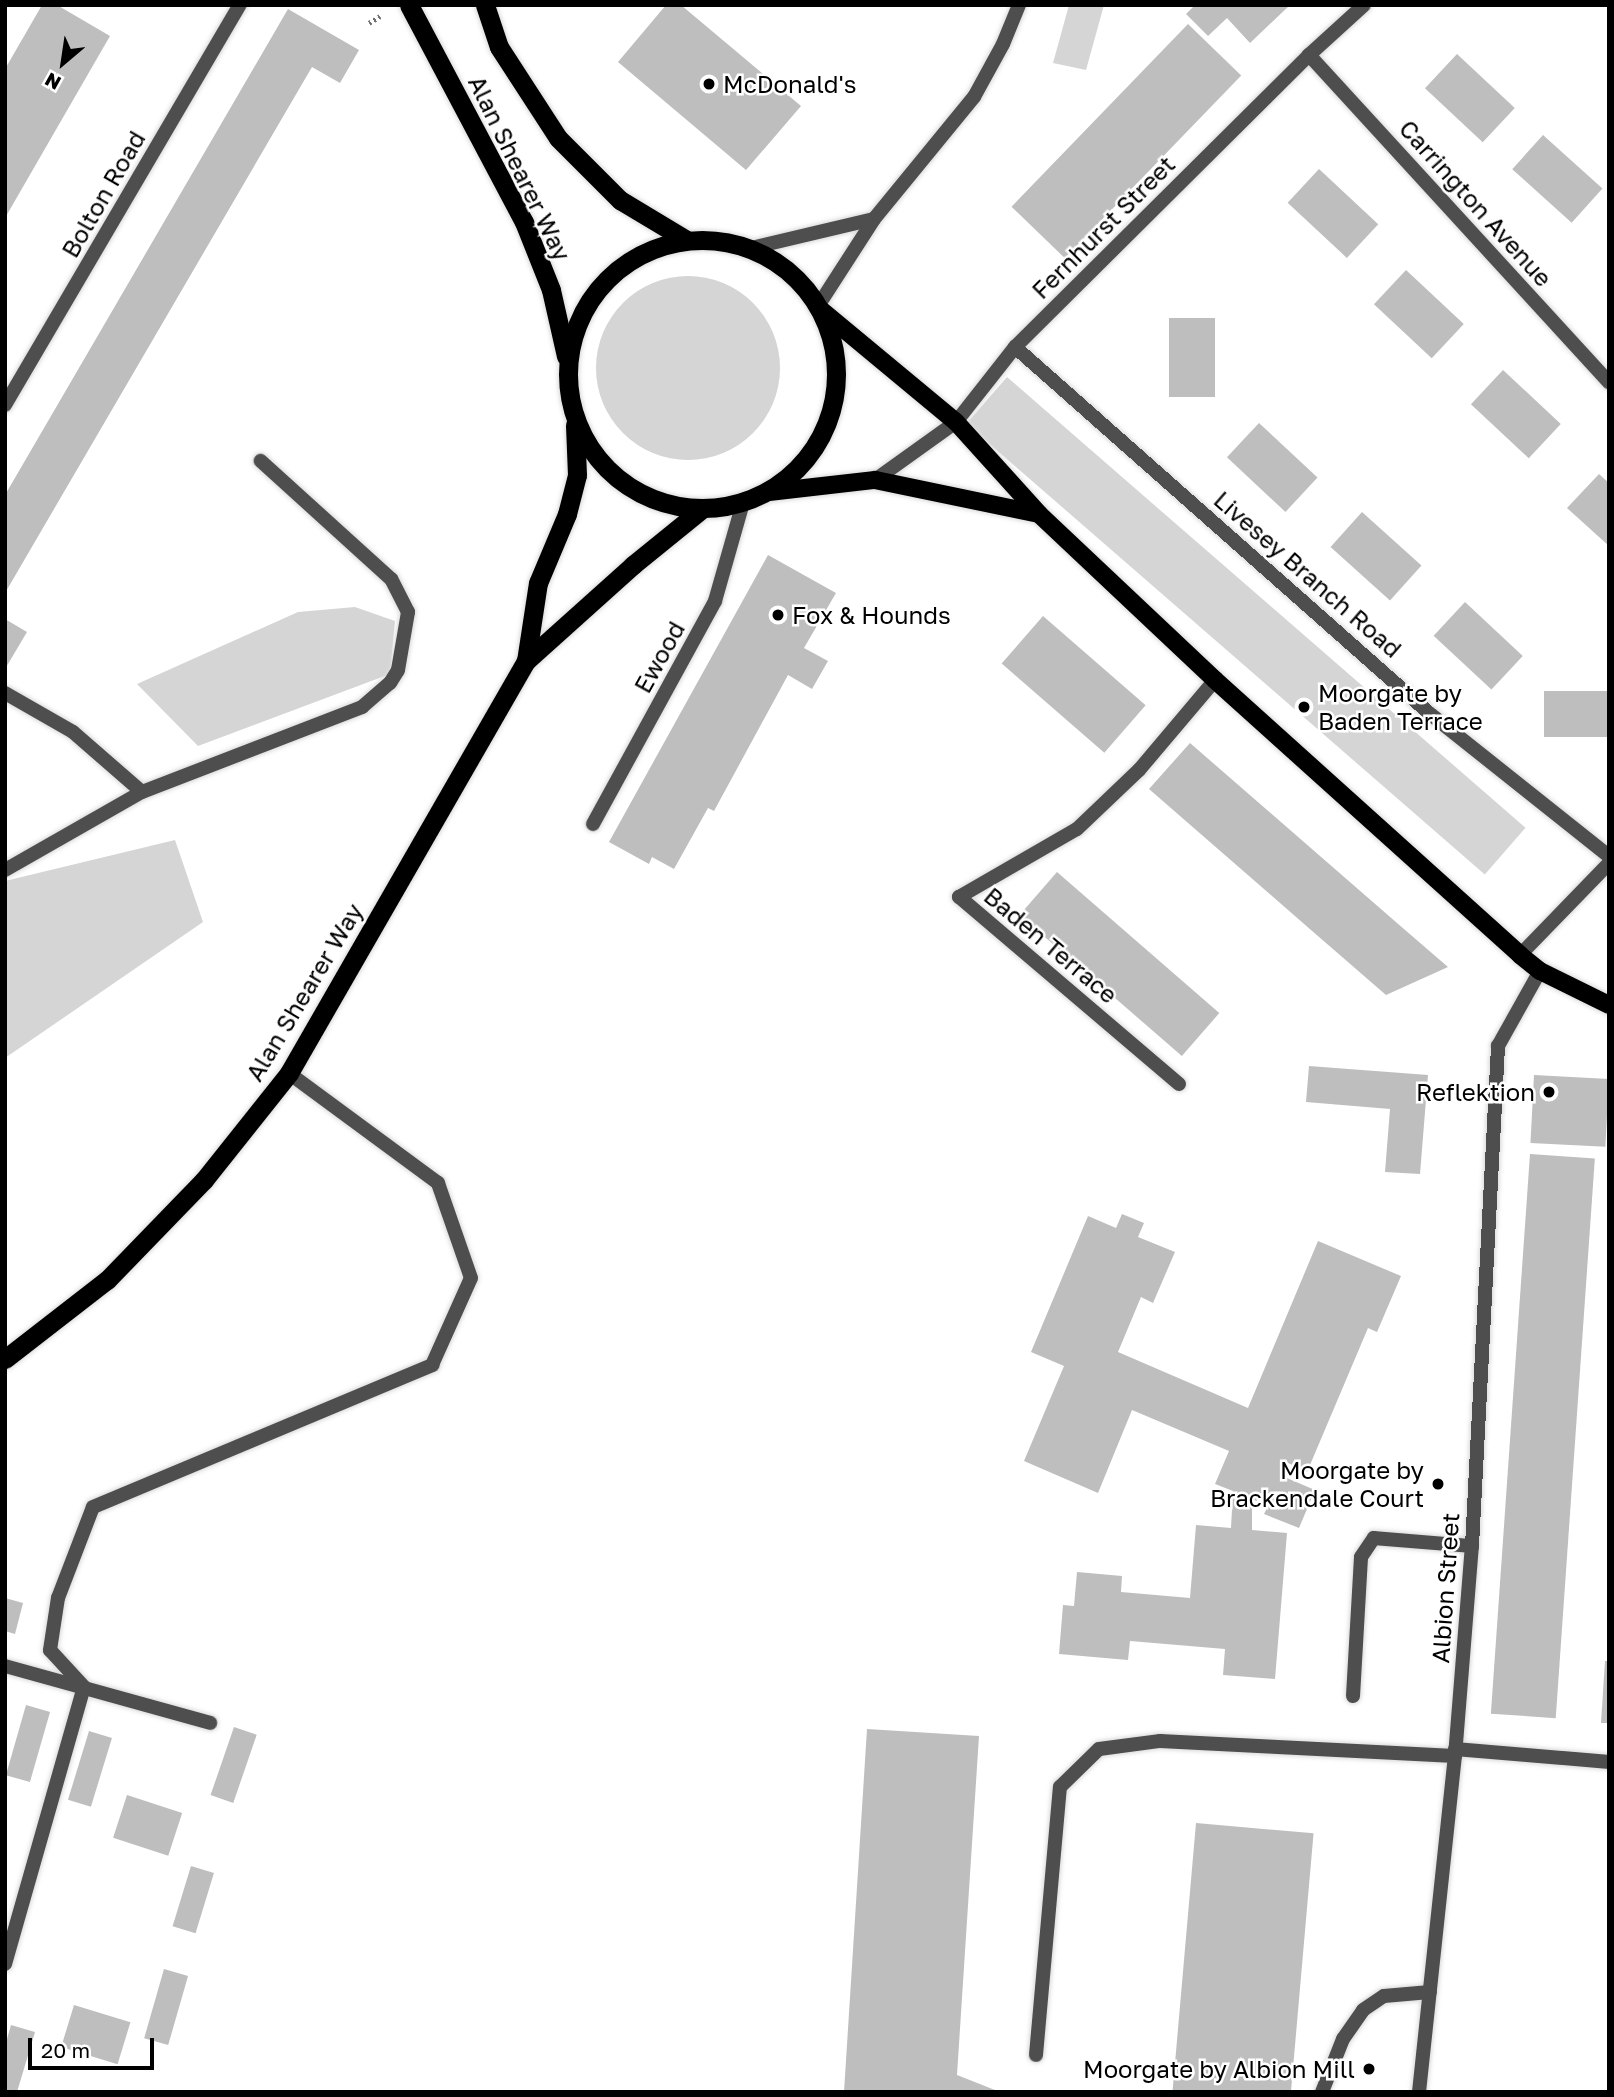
<!DOCTYPE html>
<style>
body{margin:0}
#map{position:relative;width:1614px;height:2097px;overflow:hidden;background:#fff;font-family:"Golos Text",sans-serif}
div>[style]{position:absolute}
.green>*{inset:0;background:#d5d5d5;transform-origin:0 0}
.round{border-radius:50%}
.building>*{inset:0;background:#bebebe;transform-origin:0 0}
.path>*{height:4.5px;margin-top:-2.25px;transform-origin:0;background:repeating-linear-gradient(90deg,#707070 0 2px,transparent 0 5.5px)}
.roads{filter:drop-shadow(0 0 2px #dbdbdb) drop-shadow(0 0 2px #dbdbdb)}
.service>*{height:14px;margin:-7px;padding:0 7px;transform-origin:7px;border-radius:7px;background:#4e4e4e}
.minor>*{height:14px;margin:-7px;padding:0 7px;transform-origin:7px;border-radius:7px;background:#4e4e4e}
.primary>*{height:18px;margin:-9px;padding:0 9px;transform-origin:9px;border-radius:9px;background:#000}
.trunk>*{height:19px;margin:-9.5px;padding:0 9.5px;transform-origin:9.5px;border-radius:9.5px;background:#000}
.trunk>.ring{margin:-9.5px;padding:0;box-sizing:content-box;background:none;border:19px solid #000;border-radius:50%}
.dots>*{width:19px;height:19px;translate:-50% -50%;box-sizing:border-box;border:4px solid #fff;border-radius:50%}
span{translate:-50% -50%;white-space:nowrap;text-align:center;line-height:1.15;-webkit-text-stroke:5px #fff;paint-order:stroke}
.poi-label{font-size:24px;color:#000}
.left{translate:0 -50%;text-align:left}
.right{translate:-100% -50%;text-align:right}
.street-label{font-size:24px;color:#000}
.frame{position:absolute;inset:0;border:7px solid #000;pointer-events:none}
.north{position:absolute;left:28px;top:28px;width:70px;height:70px;-webkit-text-stroke:5px #fff;paint-order:stroke;rotate:209deg;font-size:19px;font-weight:700;line-height:28px;text-align:center;color:#000}
.north::after{content:'';display:block;margin:auto;width:24px;height:32px;background:#000;clip-path:polygon(50% 0,100% 100%,50% 72%,0 100%)}
.scale{position:absolute;left:28px;top:2038px;width:126px;height:32px;box-sizing:border-box;border:4px solid #000;border-top:0;padding-left:9px;font-size:21px;line-height:24px;white-space:nowrap;color:#000;-webkit-text-stroke:5px #fff;paint-order:stroke}
</style>
<div id="map">
<div class="green">
<div style="clip-path:polygon(1069px 5px,1104px 5px,1086px 70px,1053px 63px)"></div>
<div class="round" style="left:596px;top:276px;width:184px;height:184px"></div>
<div style="left:1007px;top:377px;width:687px;height:62px;rotate:41deg"></div>
<div style="clip-path:polygon(355px 607px,395px 621px,390px 674px,198px 746px,137px 684px,298px 612px)"></div>
<div style="clip-path:polygon(175px 840px,203px 922px,5px 1058px,5px 881px)"></div>
</div>
<div class="building">
<div style="clip-path:polygon(42px 5px,57px 5px,110px 36px,5px 218px,5px 69px)"></div>
<div style="clip-path:polygon(666px 5px,681px 5px,801px 106px,746px 170px,618px 62px)"></div>
<div style="clip-path:polygon(1195px 5px,1290px 5px,1250px 43px,1227px 18px,1208px 36px,1186px 14px)"></div>
<div style="clip-path:polygon(288px 9px,359px 50px,340px 83px,312px 67px,5px 593px,5px 495px)"></div>
<div style="left:1188px;top:24px;width:74px;height:254px;rotate:44deg"></div>
<div style="left:1457px;top:54px;width:79px;height:47px;rotate:43deg"></div>
<div style="left:1543px;top:135px;width:80px;height:46px;rotate:42deg"></div>
<div style="left:1319px;top:169px;width:81px;height:46px;rotate:43deg"></div>
<div style="left:1406px;top:270px;width:79px;height:47px;rotate:43deg"></div>
<div style="left:1169px;top:318px;width:46px;height:79px"></div>
<div style="left:1503px;top:370px;width:79px;height:47px;rotate:43deg"></div>
<div style="left:1259px;top:423px;width:80px;height:47px;rotate:43deg"></div>
<div style="clip-path:polygon(1599px 474px,1609px 483px,1609px 546px,1567px 508px)"></div>
<div style="left:1362px;top:512px;width:80px;height:47px;rotate:42deg"></div>
<div style="clip-path:polygon(768px 555px,836px 593px,804px 648px,828px 661px,812px 689px,788px 675px,714px 811px,708px 808px,674px 869px,652px 857px,649px 864px,609px 842px)"></div>
<div style="left:1465px;top:602px;width:79px;height:46px;rotate:43deg"></div>
<div style="left:1043px;top:616px;width:136px;height:63px;rotate:41deg"></div>
<div style="clip-path:polygon(5px 619px,27px 632px,5px 669px)"></div>
<div style="left:1609px;top:691px;width:46px;height:65px;rotate:90deg"></div>
<div style="clip-path:polygon(1190px 743px,1397px 923px,1448px 967px,1386px 995px,1311px 930px,1149px 789px)"></div>
<div style="left:1057px;top:872px;width:215px;height:57px;rotate:41deg"></div>
<div style="clip-path:polygon(1309px 1066px,1428px 1075px,1420px 1174px,1385px 1172px,1390px 1109px,1306px 1102px)"></div>
<div style="left:1534px;top:1075px;width:75px;height:68px;rotate:3deg"></div>
<div style="left:1530px;top:1154px;width:65px;height:561px;rotate:4deg"></div>
<div style="clip-path:polygon(1122px 1214px,1144px 1223px,1138px 1237px,1175px 1252px,1153px 1303px,1141px 1297px,1118px 1352px,1248px 1408px,1318px 1241px,1401px 1276px,1377px 1332px,1368px 1328px,1307px 1472px,1288px 1463px,1282px 1476px,1315px 1490px,1299px 1528px,1264px 1514px,1268px 1506px,1252px 1499px,1252px 1530px,1287px 1533px,1275px 1679px,1223px 1675px,1225px 1649px,1130px 1641px,1128px 1660px,1059px 1654px,1063px 1605px,1074px 1606px,1077px 1572px,1122px 1576px,1121px 1592px,1190px 1598px,1196px 1525px,1231px 1528px,1233px 1491px,1215px 1484px,1229px 1451px,1132px 1410px,1098px 1493px,1024px 1461px,1064px 1366px,1031px 1352px,1088px 1216px,1116px 1228px)"></div>
<div style="clip-path:polygon(5px 1598px,23px 1603px,15px 1634px,5px 1631px)"></div>
<div style="clip-path:polygon(1605px 1661px,1609px 1661px,1609px 1723px,1601px 1723px)"></div>
<div style="left:26px;top:1705px;width:25px;height:73px;rotate:16deg"></div>
<div style="left:234px;top:1727px;width:24px;height:72px;rotate:19deg"></div>
<div style="clip-path:polygon(867px 1729px,979px 1736px,957px 2075px,1000px 2092px,844px 2092px)"></div>
<div style="left:89px;top:1731px;width:24px;height:72px;rotate:17deg"></div>
<div style="left:127px;top:1795px;width:58px;height:45px;rotate:18deg"></div>
<div style="left:1196px;top:1823px;width:118px;height:270px;rotate:5deg"></div>
<div style="left:191px;top:1866px;width:24px;height:63px;rotate:17deg"></div>
<div style="left:164px;top:1969px;width:25px;height:72px;rotate:16deg"></div>
<div style="left:74px;top:2005px;width:59px;height:44px;rotate:17deg"></div>
<div style="clip-path:polygon(11px 2025px,35px 2032px,17px 2092px,5px 2092px,5px 2046px)"></div>
</div>
<div class="path">
<div style="left:369px;top:23px;width:13px;rotate:-32deg"></div>
</div>
<div class="roads">
<div class="service">
<div style="left:5px;top:693px;width:78px;rotate:29.8deg"></div>
<div style="left:73px;top:732px;width:91px;rotate:41deg"></div>
<div style="left:142px;top:792px;width:236px;rotate:-21.1deg"></div>
<div style="left:362px;top:707px;width:37px;rotate:-41deg"></div>
<div style="left:390px;top:683px;width:15px;rotate:-58deg"></div>
<div style="left:398px;top:670px;width:59px;rotate:-80.2deg"></div>
<div style="left:408px;top:612px;width:37px;rotate:-117deg"></div>
<div style="left:391px;top:579px;width:176px;rotate:-137.8deg"></div>
<div style="left:5px;top:1666px;width:213px;rotate:15.5deg"></div>
<div style="left:1353px;top:1696px;width:139px;rotate:-86.7deg"></div>
<div style="left:1361px;top:1557px;width:23px;rotate:-56deg"></div>
<div style="left:1374px;top:1538px;width:98px;rotate:4.7deg"></div>
<div style="left:5px;top:1964px;width:288px;rotate:-74.1deg"></div>
<div style="left:84px;top:1687px;width:50px;rotate:-132.6deg"></div>
<div style="left:1036px;top:2055px;width:269px;rotate:-84.9deg"></div>
<div style="left:1060px;top:1787px;width:54px;rotate:-44.3deg"></div>
<div style="left:1099px;top:1749px;width:62px;rotate:-7.5deg"></div>
<div style="left:1160px;top:1741px;width:295px;rotate:2.9deg"></div>
<div style="left:1322px;top:2092px;width:57px;rotate:-68.4deg"></div>
<div style="left:1343px;top:2039px;width:35px;rotate:-55deg"></div>
<div style="left:1363px;top:2010px;width:25px;rotate:-34deg"></div>
<div style="left:1384px;top:1996px;width:46px;rotate:-5deg"></div>
</div>
<div class="minor">
<div style="left:1309px;top:55px;width:444px;rotate:47.5deg"></div>
<div style="left:751px;top:248px;width:126px;rotate:-13.3deg"></div>
<div style="left:818px;top:306px;width:103px;rotate:-57.2deg"></div>
<div style="left:874px;top:219px;width:158px;rotate:-50.7deg"></div>
<div style="left:974px;top:97px;width:60px;rotate:-61.3deg"></div>
<div style="left:1003px;top:44px;width:42px;rotate:-67.7deg"></div>
<div style="left:1015px;top:347px;width:553px;rotate:41.48deg"></div>
<div style="left:1429px;top:713px;width:230px;rotate:38.5deg"></div>
<div style="left:5px;top:405px;width:464px;rotate:-59.6deg"></div>
<div style="left:875px;top:480px;width:100px;rotate:-35.6deg"></div>
<div style="left:956px;top:422px;width:95px;rotate:-51.8deg"></div>
<div style="left:1015px;top:347px;width:414px;rotate:-44.8deg"></div>
<div style="left:1309px;top:55px;width:74px;rotate:-42.3deg"></div>
<div style="left:593px;top:824px;width:254px;rotate:-61.3deg"></div>
<div style="left:715px;top:601px;width:102px;rotate:-74.1deg"></div>
<div style="left:5px;top:870px;width:158px;rotate:-29.7deg"></div>
<div style="left:1520px;top:955px;width:128px;rotate:-45.9deg"></div>
<div style="left:1179px;top:1084px;width:289px;rotate:-139.6deg"></div>
<div style="left:959px;top:897px;width:136px;rotate:-30deg"></div>
<div style="left:1077px;top:829px;width:86px;rotate:-43.6deg"></div>
<div style="left:1139px;top:770px;width:118px;rotate:-49.8deg"></div>
<div style="left:50px;top:1650px;width:53px;rotate:-81.3deg"></div>
<div style="left:58px;top:1598px;width:97px;rotate:-69deg"></div>
<div style="left:93px;top:1507px;width:368px;rotate:-22.7deg"></div>
<div style="left:432px;top:1365px;width:95px;rotate:-65.9deg"></div>
<div style="left:471px;top:1278px;width:101px;rotate:-109.2deg"></div>
<div style="left:438px;top:1183px;width:185px;rotate:-143.6deg"></div>
<div style="left:1455px;top:1749px;width:155px;rotate:4.8deg"></div>
<div style="left:1419px;top:2092px;width:338px;rotate:-83.9deg"></div>
<div style="left:1455px;top:1756px;width:211px;rotate:-85.4deg"></div>
<div style="left:1472px;top:1546px;width:501px;rotate:-87.02deg"></div>
<div style="left:1498px;top:1046px;width:86px;rotate:-60.8deg"></div>
</div>
<div class="primary">
<div style="left:821px;top:310px;width:175px;rotate:39.7deg"></div>
<div style="left:956px;top:422px;width:124px;rotate:47.9deg"></div>
<div style="left:1039px;top:514px;width:242px;rotate:43.3deg"></div>
<div style="left:1215px;top:680px;width:411px;rotate:42deg"></div>
<div style="left:1520px;top:955px;width:26px;rotate:39deg"></div>
<div style="left:1540px;top:971px;width:77px;rotate:26.2deg"></div>
<div style="left:769px;top:492px;width:107px;rotate:-6.5deg"></div>
<div style="left:875px;top:480px;width:167px;rotate:11.7deg"></div>
</div>
<div class="trunk">
<div style="left:409px;top:5px;width:246px;rotate:62.1deg"></div>
<div style="left:524px;top:222px;width:73px;rotate:68.3deg"></div>
<div style="left:551px;top:290px;width:68px;rotate:77.2deg"></div>
<div style="left:485px;top:5px;width:44px;rotate:71.6deg"></div>
<div style="left:499px;top:47px;width:108px;rotate:57deg"></div>
<div style="left:558px;top:138px;width:88px;rotate:45deg"></div>
<div style="left:620px;top:200px;width:76px;rotate:31deg"></div>
<div class="ring" style="left:568px;top:240px;width:249px;height:249px"></div>
<div style="left:526px;top:661px;width:79px;rotate:-81.3deg"></div>
<div style="left:538px;top:583px;width:75px;rotate:-67.2deg"></div>
<div style="left:567px;top:514px;width:40px;rotate:-75.6deg"></div>
<div style="left:577px;top:475px;width:50px;rotate:-92.3deg"></div>
<div style="left:5px;top:1359px;width:129px;rotate:-37.8deg"></div>
<div style="left:107px;top:1280px;width:139px;rotate:-45.9deg"></div>
<div style="left:204px;top:1180px;width:137px;rotate:-51.5deg"></div>
<div style="left:289px;top:1073px;width:475px;rotate:-60.1deg"></div>
<div style="left:526px;top:661px;width:144px;rotate:-41.9deg"></div>
<div style="left:633px;top:565px;width:89px;rotate:-39.1deg"></div>
</div>
</div>
<div class="dots">
<div style="left:709px;top:84px;background:#000"></div>
<div style="left:778px;top:615px;background:#000"></div>
<div style="left:1304px;top:707px;background:#000"></div>
<div style="left:1549px;top:1092px;background:#000"></div>
<div style="left:1438px;top:1484px;background:#000"></div>
<div style="left:1369px;top:2069px;background:#000"></div>
</div>
<div class="poi-label">
<span class="left" style="left:723px;top:84px">McDonald's</span>
<span class="left" style="left:792px;top:615px">Fox &amp; Hounds</span>
<span class="left" style="left:1318px;top:707px">Moorgate by<br>Baden Terrace</span>
<span class="right" style="left:1535px;top:1092px">Reflektion</span>
<span class="right" style="left:1424px;top:1484px">Moorgate by<br>Brackendale Court</span>
<span class="right" style="left:1355px;top:2069px">Moorgate by Albion Mill</span>
</div>
<div class="street-label">
<span style="left:520px;top:168px;rotate:64deg">Alan Shearer Way</span>
<span style="left:103px;top:194px;rotate:-60deg">Bolton Road</span>
<span style="left:1476px;top:203px;rotate:48deg">Carrington Avenue</span>
<span style="left:1103px;top:227px;rotate:-45deg">Fernhurst Street</span>
<span style="left:1308px;top:574px;rotate:41deg">Livesey Branch Road</span>
<span style="left:659px;top:657px;rotate:-61deg">Ewood</span>
<span style="left:1051px;top:945px;rotate:40deg">Baden Terrace</span>
<span style="left:304px;top:992px;rotate:-59deg">Alan Shearer Way</span>
<span style="left:1445px;top:1588px;rotate:-86deg">Albion Street</span>
</div>
<div class="frame"></div>
<div class="north">N</div>
<div class="scale">20 m</div>
</div>
